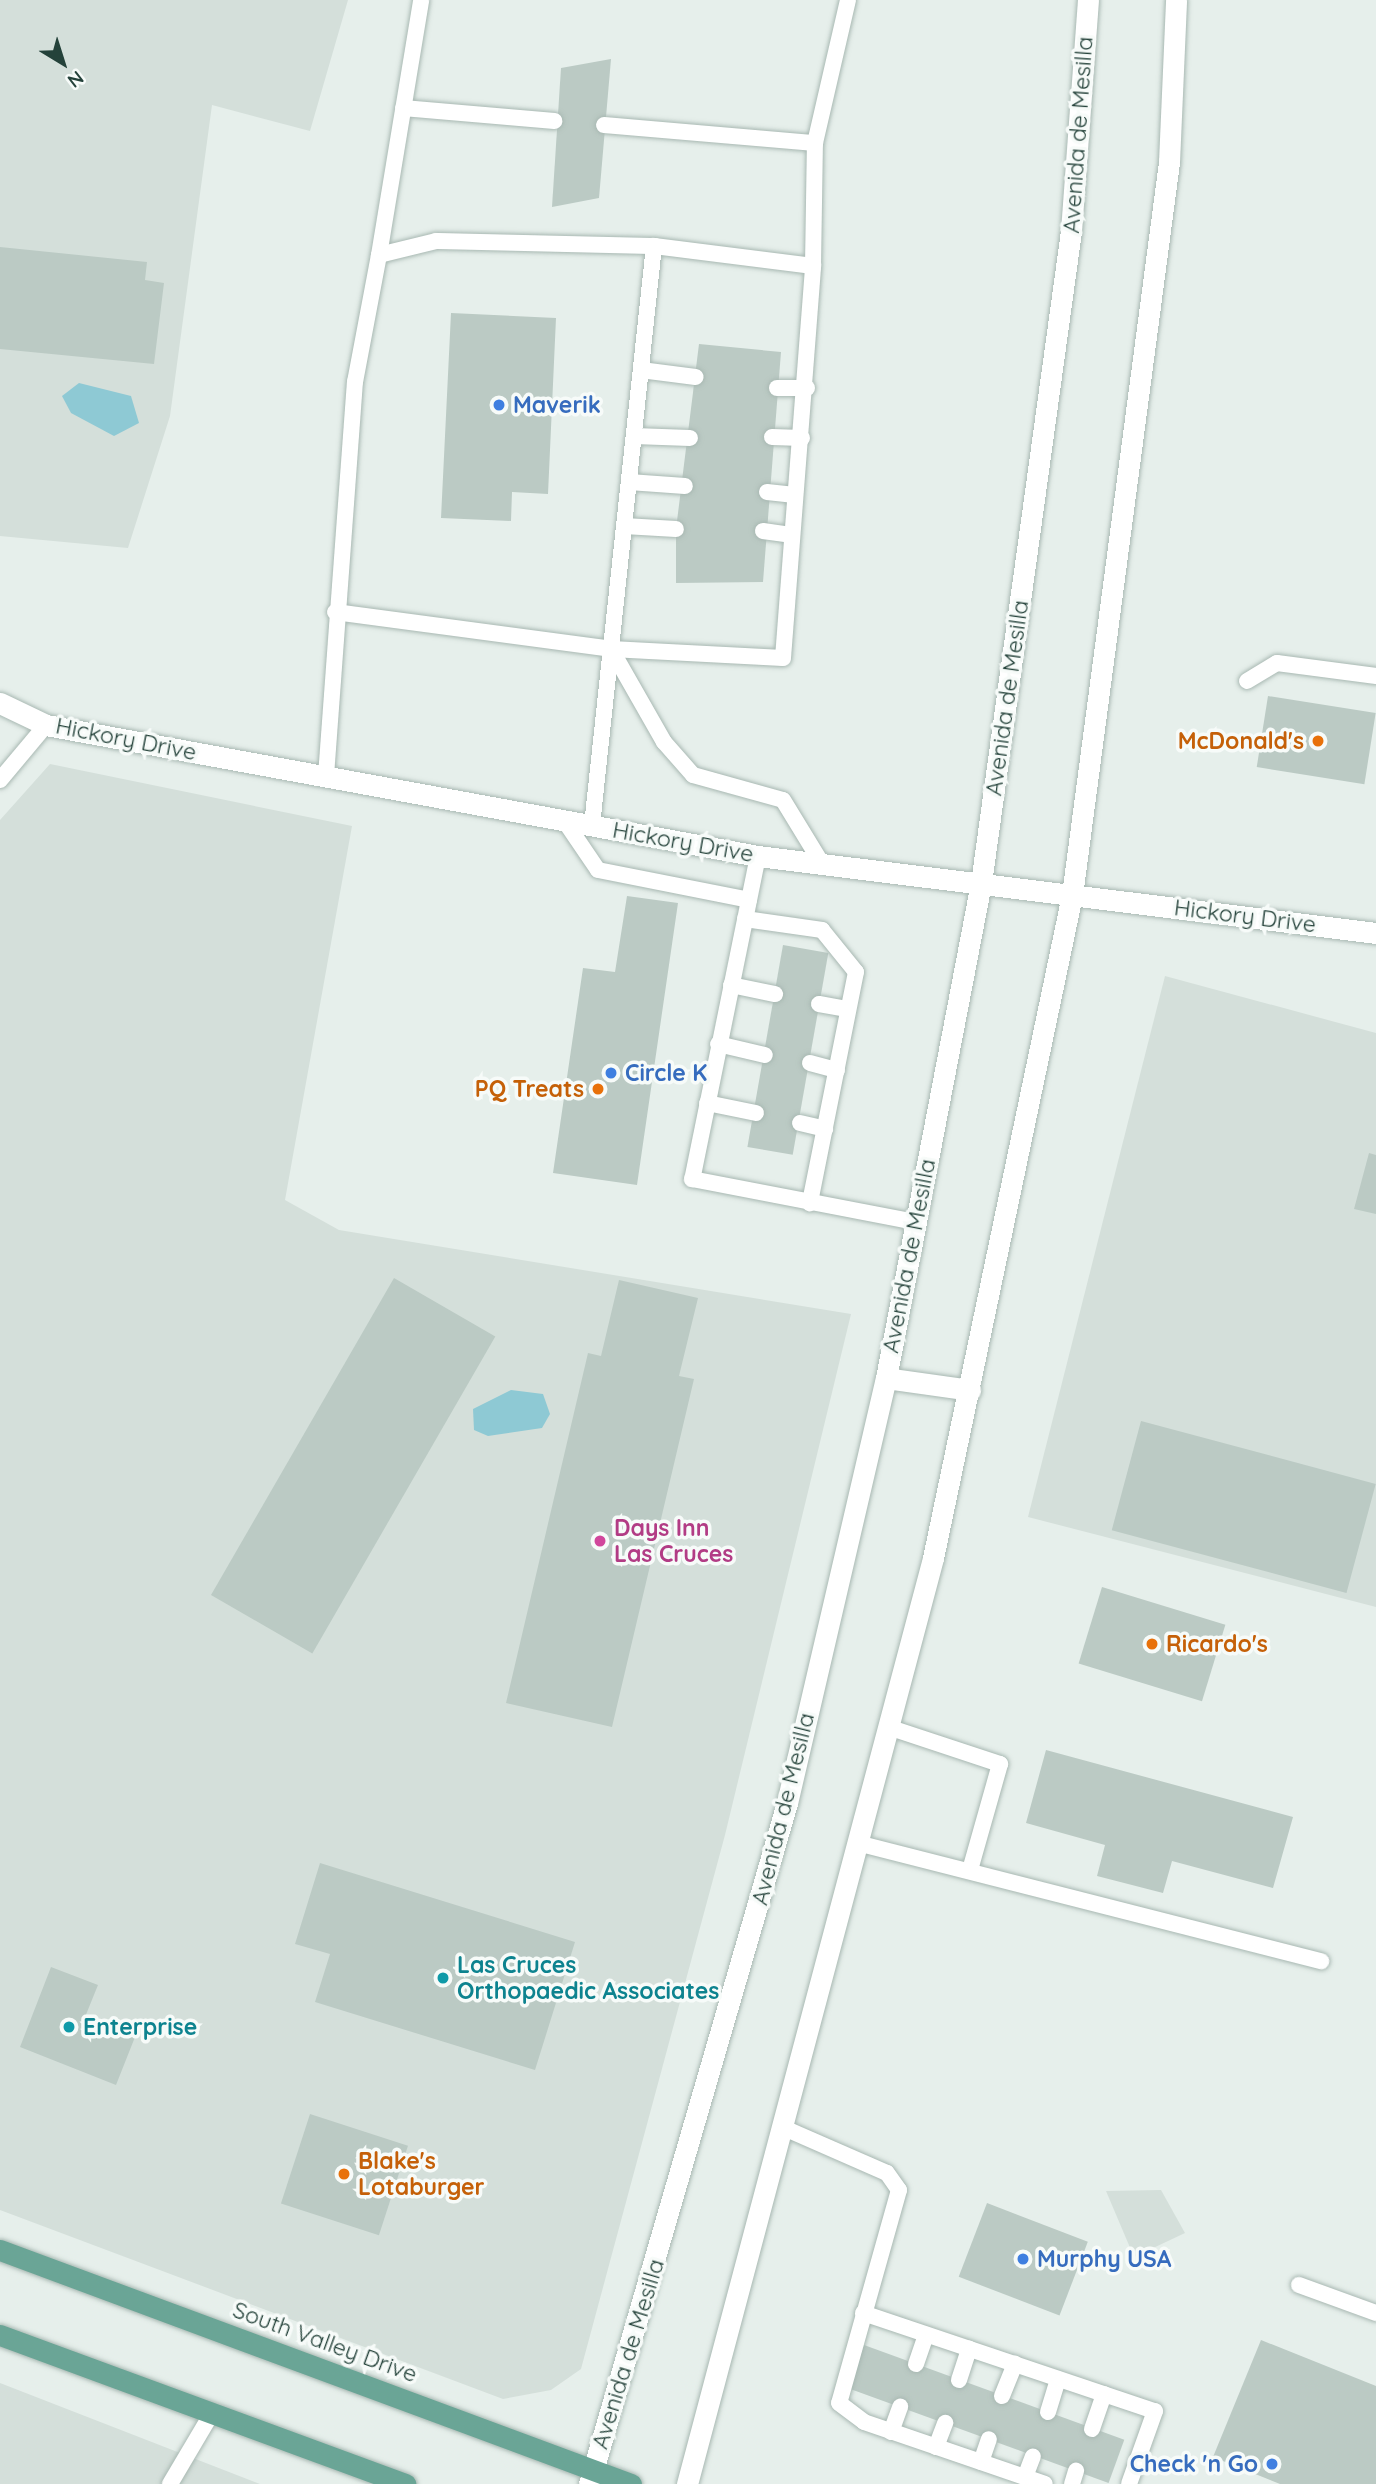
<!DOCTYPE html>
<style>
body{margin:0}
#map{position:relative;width:1376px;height:2484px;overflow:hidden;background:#e6efeb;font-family:Quicksand,sans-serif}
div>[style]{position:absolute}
.built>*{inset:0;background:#d4dfda}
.water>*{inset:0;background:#8ec9d4}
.building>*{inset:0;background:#bbcac4;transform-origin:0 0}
.roads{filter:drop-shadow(0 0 2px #a8b8b2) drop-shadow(0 0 2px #a8b8b2)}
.service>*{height:16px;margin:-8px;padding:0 8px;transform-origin:8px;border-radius:8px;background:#fff}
.minor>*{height:21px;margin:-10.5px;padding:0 10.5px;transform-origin:10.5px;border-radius:10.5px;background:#fff}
.secondary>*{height:21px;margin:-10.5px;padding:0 10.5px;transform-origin:10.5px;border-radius:10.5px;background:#fff}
.primary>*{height:21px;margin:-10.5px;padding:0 10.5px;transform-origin:10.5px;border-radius:10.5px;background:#6aa596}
.dots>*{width:19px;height:19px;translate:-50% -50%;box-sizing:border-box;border:4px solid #f7fbf9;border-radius:50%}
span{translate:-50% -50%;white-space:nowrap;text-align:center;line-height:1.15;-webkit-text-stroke:7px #f7fbf9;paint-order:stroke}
.street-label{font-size:23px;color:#24423a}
.shop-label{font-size:23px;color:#366cbe;font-weight:700}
.left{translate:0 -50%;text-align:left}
.right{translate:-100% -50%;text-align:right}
.food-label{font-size:23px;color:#c56008;font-weight:700}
.hotel-label{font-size:23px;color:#b23c85;font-weight:700}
.culture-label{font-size:23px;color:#0d838f;font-weight:700}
.north{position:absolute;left:28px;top:28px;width:70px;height:70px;-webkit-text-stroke:5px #f7fbf9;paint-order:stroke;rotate:142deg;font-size:19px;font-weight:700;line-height:28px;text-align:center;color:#24423a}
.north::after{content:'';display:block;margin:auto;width:24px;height:32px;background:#24423a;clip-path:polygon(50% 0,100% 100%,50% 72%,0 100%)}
</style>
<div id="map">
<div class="built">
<div style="clip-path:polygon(0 0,348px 0,310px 131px,212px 105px,170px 416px,128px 548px,0 536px)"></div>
<div style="clip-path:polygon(50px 764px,352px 826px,285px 1200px,339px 1230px,851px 1314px,725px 1835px,581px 2369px,551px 2390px,503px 2399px,0 2210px,0 820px)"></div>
<div style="clip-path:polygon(1165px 976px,1376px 1033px,1376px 1607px,1028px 1517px)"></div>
<div style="clip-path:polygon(1161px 2190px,1185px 2233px,1134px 2257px,1106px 2191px)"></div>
<div style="clip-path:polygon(0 2383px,260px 2484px,0 2484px)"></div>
</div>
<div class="water">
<div style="clip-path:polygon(79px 383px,131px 396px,139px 423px,114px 436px,71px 413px,62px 396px)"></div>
<div style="clip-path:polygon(511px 1390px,543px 1394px,550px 1414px,542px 1428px,488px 1436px,474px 1430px,473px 1409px)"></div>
</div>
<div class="building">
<div style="clip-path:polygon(611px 59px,599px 198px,552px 207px,561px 68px)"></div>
<div style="clip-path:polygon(0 247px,147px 262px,145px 280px,164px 283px,154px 364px,0 349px)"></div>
<div style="clip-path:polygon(451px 313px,556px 318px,548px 494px,512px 492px,511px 521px,441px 518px)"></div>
<div style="clip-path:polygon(699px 344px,781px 352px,763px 582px,676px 583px,676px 529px)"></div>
<div style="left:1268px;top:696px;width:109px;height:72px;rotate:9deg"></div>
<div style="clip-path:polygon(627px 896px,678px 903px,637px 1185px,553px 1173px,583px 968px,615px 972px)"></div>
<div style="left:783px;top:945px;width:46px;height:205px;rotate:10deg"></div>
<div style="clip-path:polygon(1369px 1153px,1376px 1155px,1376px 1214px,1354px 1209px)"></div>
<div style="left:394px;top:1278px;width:117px;height:366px;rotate:30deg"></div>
<div style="clip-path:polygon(619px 1280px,698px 1298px,679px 1376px,694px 1379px,612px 1727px,506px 1703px,588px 1353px,601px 1356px)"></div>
<div style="left:1141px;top:1421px;width:243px;height:113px;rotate:15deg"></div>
<div style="left:1102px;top:1587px;width:129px;height:80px;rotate:17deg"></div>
<div style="clip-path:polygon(1046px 1750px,1293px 1817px,1273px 1888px,1172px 1861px,1163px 1893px,1097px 1876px,1105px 1845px,1026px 1823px)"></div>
<div style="clip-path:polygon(320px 1863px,575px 1942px,535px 2070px,315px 2002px,330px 1954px,295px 1944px)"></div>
<div style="clip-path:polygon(51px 1967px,98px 1985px,85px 2017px,135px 2037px,116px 2085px,20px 2047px)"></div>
<div style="left:310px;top:2114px;width:103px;height:94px;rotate:18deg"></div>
<div style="left:987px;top:2203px;width:108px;height:79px;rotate:21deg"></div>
<div style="clip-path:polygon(1261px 2340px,1376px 2386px,1376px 2484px,1280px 2484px,1213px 2457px)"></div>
<div style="left:864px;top:2345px;width:277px;height:46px;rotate:20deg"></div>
</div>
<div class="roads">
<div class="service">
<div style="left:403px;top:108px;width:152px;rotate:4.9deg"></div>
<div style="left:604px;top:125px;width:212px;rotate:4.9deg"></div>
<div style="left:379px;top:255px;width:258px;rotate:-80.6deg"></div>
<div style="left:813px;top:266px;width:123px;rotate:-89.1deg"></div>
<div style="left:815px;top:143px;width:147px;rotate:-77deg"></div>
<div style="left:641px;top:370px;width:55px;rotate:7.3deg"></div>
<div style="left:777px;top:388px;width:30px"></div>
<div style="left:634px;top:436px;width:56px;rotate:2deg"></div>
<div style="left:772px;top:437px;width:30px;rotate:2deg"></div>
<div style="left:629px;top:482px;width:56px;rotate:4.1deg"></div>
<div style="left:767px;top:492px;width:28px;rotate:6deg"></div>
<div style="left:624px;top:526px;width:52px;rotate:3.3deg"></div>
<div style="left:763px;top:531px;width:28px;rotate:8deg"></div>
<div style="left:335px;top:612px;width:278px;rotate:7.6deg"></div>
<div style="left:611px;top:649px;width:172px;rotate:3deg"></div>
<div style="left:783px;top:658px;width:393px;rotate:-85.6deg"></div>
<div style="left:813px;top:266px;width:160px;rotate:-172.8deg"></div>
<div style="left:611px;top:649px;width:107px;rotate:60.3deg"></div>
<div style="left:664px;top:742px;width:44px;rotate:48.7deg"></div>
<div style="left:693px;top:775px;width:93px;rotate:15.5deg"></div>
<div style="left:783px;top:800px;width:75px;rotate:58.6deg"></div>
<div style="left:1247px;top:681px;width:35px;rotate:-31deg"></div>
<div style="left:1277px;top:663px;width:100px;rotate:7.5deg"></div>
<div style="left:326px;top:776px;width:395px;rotate:-85.8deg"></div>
<div style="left:355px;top:382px;width:129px;rotate:-79.3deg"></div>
<div style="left:379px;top:255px;width:59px;rotate:-13.8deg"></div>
<div style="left:436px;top:241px;width:218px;rotate:1.3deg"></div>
<div style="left:654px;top:246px;width:582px;rotate:96.11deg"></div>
<div style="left:0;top:780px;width:72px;rotate:-50.1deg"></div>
<div style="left:564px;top:820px;width:60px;rotate:55.8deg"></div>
<div style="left:598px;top:870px;width:154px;rotate:11.2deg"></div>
<div style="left:758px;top:856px;width:330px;rotate:101.5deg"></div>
<div style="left:692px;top:1179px;width:228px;rotate:10.9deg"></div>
<div style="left:745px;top:919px;width:78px;rotate:8.1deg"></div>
<div style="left:822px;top:930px;width:54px;rotate:51deg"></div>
<div style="left:856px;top:972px;width:236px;rotate:101.3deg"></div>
<div style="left:731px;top:985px;width:45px;rotate:11.6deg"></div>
<div style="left:819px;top:1004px;width:29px;rotate:10deg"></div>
<div style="left:718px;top:1044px;width:48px;rotate:13.2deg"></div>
<div style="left:810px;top:1063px;width:28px;rotate:15deg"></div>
<div style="left:707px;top:1103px;width:50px;rotate:11.5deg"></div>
<div style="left:800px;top:1123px;width:26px;rotate:13deg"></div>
<div style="left:891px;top:1728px;width:115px;rotate:18.3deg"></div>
<div style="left:1000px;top:1764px;width:110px;rotate:105.8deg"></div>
<div style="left:861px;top:1844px;width:475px;rotate:14.3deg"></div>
<div style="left:784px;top:2128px;width:112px;rotate:23.6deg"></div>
<div style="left:887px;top:2173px;width:21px;rotate:55deg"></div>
<div style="left:899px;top:2190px;width:221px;rotate:105.7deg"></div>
<div style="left:839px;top:2403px;width:31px;rotate:37deg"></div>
<div style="left:864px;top:2422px;width:191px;rotate:18.9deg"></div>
<div style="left:1299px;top:2285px;width:82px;rotate:20deg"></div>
<div style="left:863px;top:2313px;width:308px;rotate:18.6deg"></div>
<div style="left:1155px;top:2411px;width:77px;rotate:109.6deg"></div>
<div style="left:916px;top:2364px;width:31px;rotate:-71deg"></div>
<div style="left:959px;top:2380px;width:33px;rotate:-72deg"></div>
<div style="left:1002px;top:2396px;width:35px;rotate:-68deg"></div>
<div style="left:1048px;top:2412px;width:34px;rotate:-73deg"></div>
<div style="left:1092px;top:2429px;width:37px;rotate:-71deg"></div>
<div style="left:891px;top:2432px;width:27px;rotate:-70deg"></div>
<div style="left:936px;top:2447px;width:26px;rotate:-69deg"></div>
<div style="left:981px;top:2462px;width:24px;rotate:-71deg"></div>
<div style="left:1025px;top:2477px;width:22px;rotate:-69deg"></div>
<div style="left:170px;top:2484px;width:82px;rotate:-59.4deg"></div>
<div style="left:1072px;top:2484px;width:14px;rotate:-73deg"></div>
</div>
<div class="minor">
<div style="left:0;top:703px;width:51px;rotate:25.6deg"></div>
<div style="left:46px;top:725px;width:724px;rotate:10.43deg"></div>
<div style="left:758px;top:856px;width:623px;rotate:7.1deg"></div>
</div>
<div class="secondary">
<div style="left:886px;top:1378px;width:85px;rotate:8.1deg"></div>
<div style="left:589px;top:2484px;width:709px;rotate:-73.79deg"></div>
<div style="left:787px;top:1803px;width:436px;rotate:-76.9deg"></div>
<div style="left:886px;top:1378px;width:504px;rotate:-79.14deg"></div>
<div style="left:981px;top:883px;width:658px;rotate:-82.14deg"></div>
<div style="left:1071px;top:231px;width:232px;rotate:-85.8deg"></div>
<div style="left:687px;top:2484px;width:958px;rotate:-75.12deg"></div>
<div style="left:933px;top:1558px;width:677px;rotate:-78.16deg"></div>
<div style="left:1072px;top:895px;width:739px;rotate:-82.46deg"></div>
<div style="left:1169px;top:162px;width:162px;rotate:-87.5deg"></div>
</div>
<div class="primary">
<div style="left:0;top:2250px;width:673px;rotate:20.35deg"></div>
<div style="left:0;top:2335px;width:432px;rotate:20.2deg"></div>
</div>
</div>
<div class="dots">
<div style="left:499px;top:405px;background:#3f7fe0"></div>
<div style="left:1318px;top:741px;background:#e8710a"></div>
<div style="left:611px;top:1073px;background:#3f7fe0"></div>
<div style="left:598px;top:1089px;background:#e8710a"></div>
<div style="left:600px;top:1541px;background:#d1479c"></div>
<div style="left:1152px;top:1644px;background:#e8710a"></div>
<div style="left:443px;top:1978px;background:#0f9aa8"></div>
<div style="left:69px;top:2027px;background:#0f9aa8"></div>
<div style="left:344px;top:2174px;background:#e8710a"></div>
<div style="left:1023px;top:2259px;background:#3f7fe0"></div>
<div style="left:1272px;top:2464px;background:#3f7fe0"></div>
</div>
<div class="street-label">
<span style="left:1078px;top:135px;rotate:-86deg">Avenida de Mesilla</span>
<span style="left:1007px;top:698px;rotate:-82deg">Avenida de Mesilla</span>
<span style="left:126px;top:739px;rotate:11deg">Hickory Drive</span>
<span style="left:683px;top:842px;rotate:10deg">Hickory Drive</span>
<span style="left:1245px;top:916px;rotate:7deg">Hickory Drive</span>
<span style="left:909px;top:1256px;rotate:-79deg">Avenida de Mesilla</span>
<span style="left:783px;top:1809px;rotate:-76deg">Avenida de Mesilla</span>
<span style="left:325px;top:2342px;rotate:20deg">South Valley Drive</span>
<span style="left:628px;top:2354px;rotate:-73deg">Avenida de Mesilla</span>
</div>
<div class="shop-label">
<span class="left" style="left:513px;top:405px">Maverik</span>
<span class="left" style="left:625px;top:1073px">Circle K</span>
<span class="left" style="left:1037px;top:2259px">Murphy USA</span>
<span class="right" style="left:1258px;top:2464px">Check 'n Go</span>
</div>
<div class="food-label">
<span class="right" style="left:1304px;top:741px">McDonald's</span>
<span class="right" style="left:584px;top:1089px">PQ Treats</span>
<span class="left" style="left:1166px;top:1644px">Ricardo's</span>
<span class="left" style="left:358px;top:2174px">Blake's<br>Lotaburger</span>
</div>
<div class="hotel-label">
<span class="left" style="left:614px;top:1541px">Days Inn<br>Las Cruces</span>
</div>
<div class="culture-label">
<span class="left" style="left:457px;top:1978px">Las Cruces<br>Orthopaedic Associates</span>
<span class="left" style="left:83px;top:2027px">Enterprise</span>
</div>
<div class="north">N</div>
</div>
